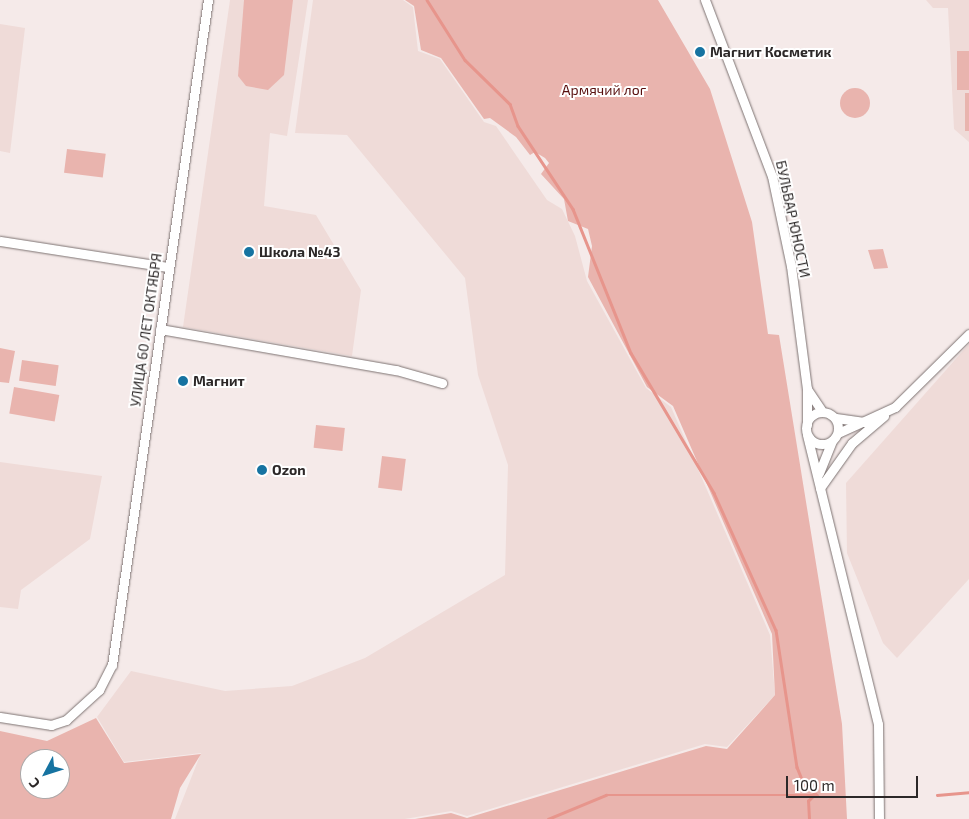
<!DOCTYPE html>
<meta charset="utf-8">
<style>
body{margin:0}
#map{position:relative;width:969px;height:819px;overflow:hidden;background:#f5eae9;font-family:"Exo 2",sans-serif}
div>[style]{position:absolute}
.built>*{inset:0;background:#efdbd8}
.green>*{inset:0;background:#e9b4ae;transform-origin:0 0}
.round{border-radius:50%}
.stream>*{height:2.5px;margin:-1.25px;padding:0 1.25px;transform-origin:1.25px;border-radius:1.25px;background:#e7958c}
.roads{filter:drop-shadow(0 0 1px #7d7372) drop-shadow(0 0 1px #7d7372)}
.minor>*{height:9px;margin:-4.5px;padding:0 4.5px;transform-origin:4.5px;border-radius:4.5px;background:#fff}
.minor>.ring{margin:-4.5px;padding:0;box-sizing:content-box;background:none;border:9px solid #fff;border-radius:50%}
.dots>*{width:14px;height:14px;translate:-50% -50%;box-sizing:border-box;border:2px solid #fff;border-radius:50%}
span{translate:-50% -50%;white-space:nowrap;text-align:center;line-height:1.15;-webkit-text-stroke:4px #fff;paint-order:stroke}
.poi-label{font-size:14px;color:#2c2828;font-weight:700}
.left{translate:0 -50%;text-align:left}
.park-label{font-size:14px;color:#570e0d}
.street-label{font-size:14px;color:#2c2828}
.north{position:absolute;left:20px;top:749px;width:50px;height:50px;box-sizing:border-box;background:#fff;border:1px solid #aba9a9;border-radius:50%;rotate:230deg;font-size:14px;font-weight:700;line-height:20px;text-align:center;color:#2c2828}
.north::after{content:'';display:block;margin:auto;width:18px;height:22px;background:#1673a1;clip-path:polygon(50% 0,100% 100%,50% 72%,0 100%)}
.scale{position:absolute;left:786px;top:776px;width:132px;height:22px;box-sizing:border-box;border:2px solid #2c2828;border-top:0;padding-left:6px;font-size:15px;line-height:18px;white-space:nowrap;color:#2c2828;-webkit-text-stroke:4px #fff;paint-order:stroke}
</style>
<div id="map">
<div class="built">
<div style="clip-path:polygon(230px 0,308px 0,287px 136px,270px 133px,264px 206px,316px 215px,361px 290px,352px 356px,183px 327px)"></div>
<div style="clip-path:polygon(313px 0,403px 0,413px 7px,418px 51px,440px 59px,484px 122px,496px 126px,547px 200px,562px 209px,575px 236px,587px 281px,646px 388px,671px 407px,770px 635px,775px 695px,727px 747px,705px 744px,467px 816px,451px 811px,405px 819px,175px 819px,201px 753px,124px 762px,97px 717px,131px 671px,225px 691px,292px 686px,365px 658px,505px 575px,508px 465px,478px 375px,465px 278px,347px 135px,295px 133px)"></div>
<div style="clip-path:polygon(926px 0,969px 0,969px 142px,954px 129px,948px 8px,933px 8px)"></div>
<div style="clip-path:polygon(0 24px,25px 28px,10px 153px,0 151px)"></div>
<div style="clip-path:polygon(969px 344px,969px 579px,897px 658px,883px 643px,847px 553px,846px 483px)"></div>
<div style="clip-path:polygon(0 462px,102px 476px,90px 539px,21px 590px,18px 609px,0 607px)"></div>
</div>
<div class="green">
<div style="clip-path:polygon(244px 0,293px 0,284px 75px,268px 90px,246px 86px,238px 76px)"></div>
<div style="clip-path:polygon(405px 0,658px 0,710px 89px,752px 222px,768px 334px,779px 335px,842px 724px,847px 819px,415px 819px,451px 813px,467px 818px,706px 746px,727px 749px,775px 695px,772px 634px,673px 406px,647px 387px,588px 277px,592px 246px,588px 229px,568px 221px,564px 199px,541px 174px,549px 163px,545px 158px,535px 152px,530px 155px,516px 137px,490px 118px,484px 119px,441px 58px,421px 50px,414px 6px)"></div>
<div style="left:957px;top:51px;width:12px;height:39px"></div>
<div class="round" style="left:840px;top:88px;width:30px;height:30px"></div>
<div style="left:965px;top:93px;width:4px;height:38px"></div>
<div style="left:67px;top:149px;width:39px;height:24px;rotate:7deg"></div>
<div style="clip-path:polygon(883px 249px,888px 268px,874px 269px,868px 250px)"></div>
<div style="clip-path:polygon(0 348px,15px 351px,9px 383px,0 382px)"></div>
<div style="left:22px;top:360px;width:37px;height:21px;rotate:8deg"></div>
<div style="left:14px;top:387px;width:46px;height:27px;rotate:10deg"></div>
<div style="left:316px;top:425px;width:29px;height:23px;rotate:6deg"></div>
<div style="left:382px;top:456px;width:24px;height:32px;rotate:7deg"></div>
<div style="clip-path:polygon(evenodd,96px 718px,124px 763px,201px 754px,180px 788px,171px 819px,0 819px,0 731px,47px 741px,96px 718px,30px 759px,60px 759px,60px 789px,30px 789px,30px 759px)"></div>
</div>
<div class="stream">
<div style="left:427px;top:0;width:71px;rotate:57.7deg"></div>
<div style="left:465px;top:60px;width:63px;rotate:44.4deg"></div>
<div style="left:510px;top:104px;width:23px;rotate:70deg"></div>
<div style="left:518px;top:126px;width:100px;rotate:56.5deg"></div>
<div style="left:573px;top:209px;width:155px;rotate:68.1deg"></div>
<div style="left:631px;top:353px;width:163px;rotate:59.3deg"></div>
<div style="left:714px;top:493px;width:150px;rotate:65.7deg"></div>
<div style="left:776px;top:630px;width:139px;rotate:81.3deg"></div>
<div style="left:797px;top:767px;width:18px;rotate:68deg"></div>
<div style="left:804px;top:784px;width:17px;rotate:40deg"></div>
<div style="left:937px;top:795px;width:32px;rotate:-5deg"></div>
<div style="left:548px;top:819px;width:63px;rotate:-22.5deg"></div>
<div style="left:606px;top:795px;width:208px"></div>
<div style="left:809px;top:819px;width:18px;rotate:-93deg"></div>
<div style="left:808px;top:801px;width:8px;rotate:-45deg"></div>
</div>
<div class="roads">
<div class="minor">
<div style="left:705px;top:0;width:188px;rotate:69.2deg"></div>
<div style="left:772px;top:176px;width:92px;rotate:78.1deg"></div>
<div style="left:791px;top:266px;width:124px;rotate:82.6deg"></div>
<div style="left:807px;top:389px;width:36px;rotate:90deg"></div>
<div style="left:0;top:241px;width:170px;rotate:8.8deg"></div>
<div style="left:160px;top:329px;width:240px;rotate:9.9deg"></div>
<div style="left:396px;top:370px;width:48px;rotate:15.8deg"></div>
<div style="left:807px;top:389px;width:25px;rotate:56deg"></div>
<div class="ring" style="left:806px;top:412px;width:23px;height:23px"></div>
<div style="left:836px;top:418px;width:30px;rotate:8deg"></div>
<div style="left:838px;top:433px;width:63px;rotate:-24.5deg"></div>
<div style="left:895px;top:407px;width:104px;rotate:-44.6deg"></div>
<div style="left:807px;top:435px;width:298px;rotate:76.2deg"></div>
<div style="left:878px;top:724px;width:95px;rotate:89.4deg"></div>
<div style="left:819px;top:473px;width:35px;rotate:-68deg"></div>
<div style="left:820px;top:488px;width:55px;rotate:-54.6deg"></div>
<div style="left:852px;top:443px;width:42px;rotate:-40.2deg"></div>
<div style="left:0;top:717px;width:52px;rotate:8.9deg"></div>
<div style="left:51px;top:725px;width:16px;rotate:-18deg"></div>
<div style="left:66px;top:720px;width:45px;rotate:-42.3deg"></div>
<div style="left:99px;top:690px;width:28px;rotate:-63deg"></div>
<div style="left:112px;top:665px;width:672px;rotate:-81.79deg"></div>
</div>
</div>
<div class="dots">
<div style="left:700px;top:52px;background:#1673a1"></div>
<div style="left:249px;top:252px;background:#1673a1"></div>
<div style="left:183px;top:381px;background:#1673a1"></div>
<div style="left:262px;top:470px;background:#1673a1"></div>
</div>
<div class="poi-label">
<span class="left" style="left:710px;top:52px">Магнит Косметик</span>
<span class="left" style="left:259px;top:252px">Школа №43</span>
<span class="left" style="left:193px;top:381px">Магнит</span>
<span class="left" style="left:272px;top:470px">Ozon</span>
</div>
<div class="park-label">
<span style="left:604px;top:90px">Армячий лог</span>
</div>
<div class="street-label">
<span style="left:793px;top:219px;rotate:78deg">БУЛЬВАР ЮНОСТИ</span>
<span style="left:146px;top:330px;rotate:-82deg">УЛИЦА 60 ЛЕТ ОКТЯБРЯ</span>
</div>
<div class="north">С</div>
<div class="scale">100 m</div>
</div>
